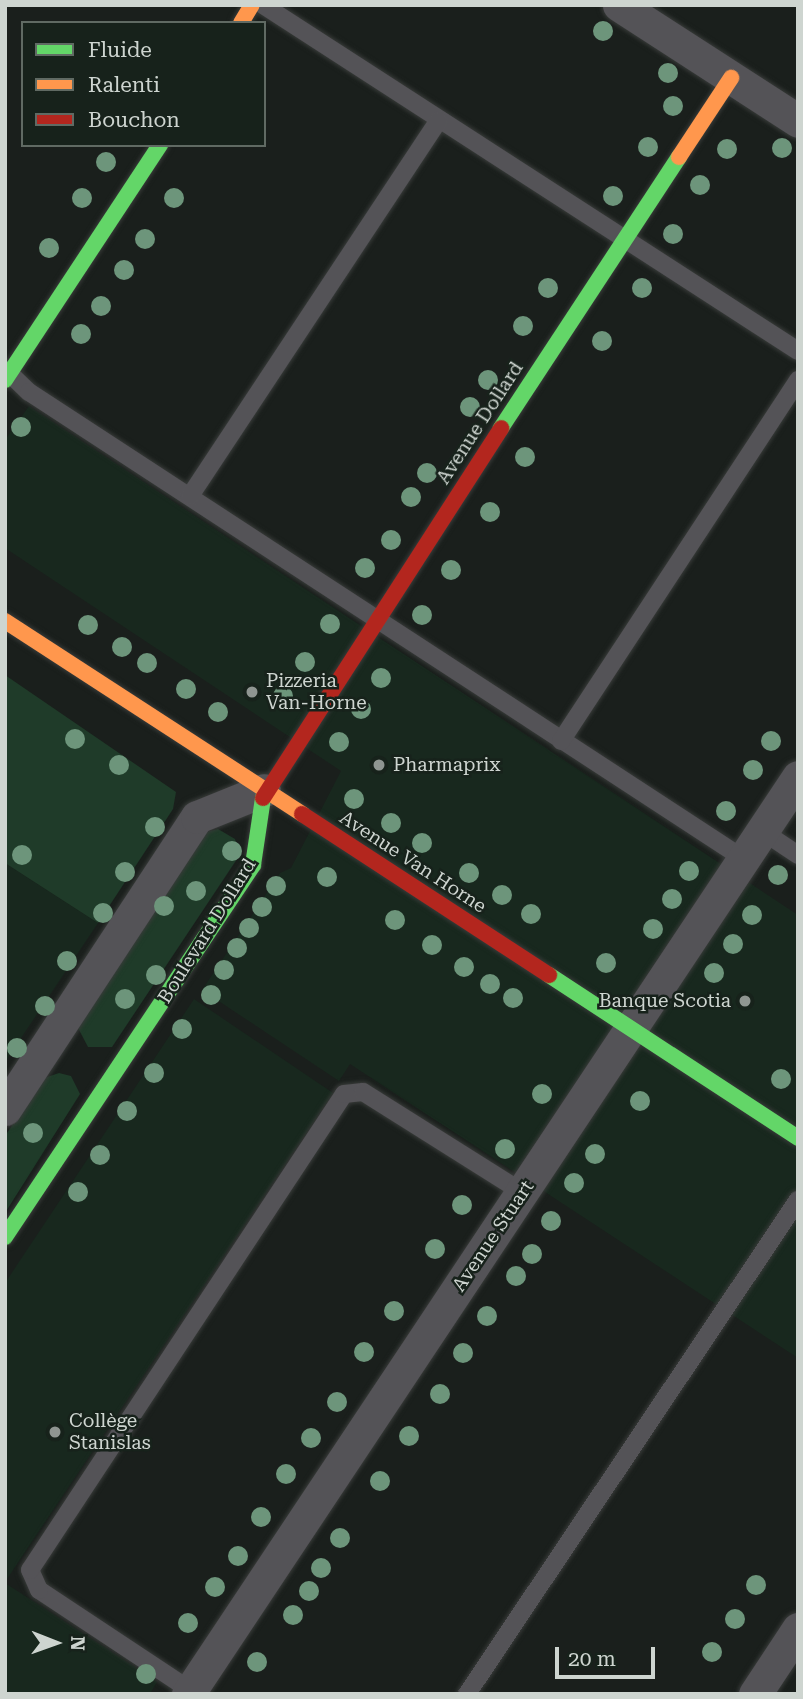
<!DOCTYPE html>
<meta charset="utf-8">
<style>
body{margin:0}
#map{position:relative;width:803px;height:1699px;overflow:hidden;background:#1a1f1c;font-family:"Roboto Serif",serif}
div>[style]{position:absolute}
.built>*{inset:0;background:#18281e}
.green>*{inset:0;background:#1f3b29}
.roads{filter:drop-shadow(0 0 2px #383b39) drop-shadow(0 0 2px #383b39)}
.lane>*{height:18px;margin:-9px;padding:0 9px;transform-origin:9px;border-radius:9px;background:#545357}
.street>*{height:33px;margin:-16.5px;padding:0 16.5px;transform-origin:16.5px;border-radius:16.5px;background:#545357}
.fast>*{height:16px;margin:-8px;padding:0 8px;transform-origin:8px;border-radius:8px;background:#63d668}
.slow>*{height:16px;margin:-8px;padding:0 8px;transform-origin:8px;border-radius:8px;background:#ff974d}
.jam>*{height:16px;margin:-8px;padding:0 8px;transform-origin:8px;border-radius:8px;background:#b3261e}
.trees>*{width:20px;height:20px;margin:-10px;border-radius:50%;background:#6d957b}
.dots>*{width:19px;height:19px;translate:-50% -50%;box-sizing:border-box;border:4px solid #17221b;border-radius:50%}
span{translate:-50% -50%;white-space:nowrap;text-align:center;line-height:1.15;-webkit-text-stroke:5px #17221b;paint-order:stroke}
.street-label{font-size:19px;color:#ced5d0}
.poi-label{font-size:19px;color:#ced5d0}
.left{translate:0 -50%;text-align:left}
.right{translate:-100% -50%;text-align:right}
.frame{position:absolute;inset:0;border:7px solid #ced5d0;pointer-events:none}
.legend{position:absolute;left:21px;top:21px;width:245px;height:126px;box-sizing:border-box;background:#17221b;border:2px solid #606a63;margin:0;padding:9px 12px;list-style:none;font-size:21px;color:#ced5d0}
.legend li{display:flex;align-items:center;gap:14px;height:35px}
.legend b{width:35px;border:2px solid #606a63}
.north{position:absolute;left:21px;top:1608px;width:70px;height:70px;-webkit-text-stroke:5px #17221b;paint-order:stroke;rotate:91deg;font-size:19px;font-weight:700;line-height:28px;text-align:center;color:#ced5d0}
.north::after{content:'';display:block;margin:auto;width:24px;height:32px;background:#ced5d0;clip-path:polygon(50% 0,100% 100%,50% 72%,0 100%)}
.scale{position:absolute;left:555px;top:1647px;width:100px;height:32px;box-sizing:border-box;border:4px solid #ced5d0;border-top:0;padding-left:9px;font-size:21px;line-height:24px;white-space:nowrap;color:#ced5d0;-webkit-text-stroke:5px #17221b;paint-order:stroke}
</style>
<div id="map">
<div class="built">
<div style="clip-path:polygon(29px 406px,798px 915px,798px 1358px,350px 1064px,339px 1081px,202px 990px,280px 873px,291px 868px,341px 771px,5px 548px,5px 440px)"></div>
<div style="clip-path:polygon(5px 863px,98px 923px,5px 1062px)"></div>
<div style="clip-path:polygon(194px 999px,333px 1093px,5px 1582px,5px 1283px)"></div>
<div style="clip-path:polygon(5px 1583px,149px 1676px,157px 1682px,150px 1694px,5px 1694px)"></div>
</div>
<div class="green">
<div style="clip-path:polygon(5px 675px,176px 792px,173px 809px,98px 923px,5px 863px)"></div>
<div style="clip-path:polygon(218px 829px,235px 839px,239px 856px,112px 1047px,88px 1047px,77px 1026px,206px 832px)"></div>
<div style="clip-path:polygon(59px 1073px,71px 1076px,80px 1094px,5px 1213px,5px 1136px,44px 1078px)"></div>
</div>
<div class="roads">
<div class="lane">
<div style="left:263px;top:5px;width:637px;rotate:32.89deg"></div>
<div style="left:6px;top:370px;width:32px;rotate:44deg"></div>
<div style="left:29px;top:392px;width:854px;rotate:33.15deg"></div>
<div style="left:190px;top:496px;width:450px;rotate:-56.5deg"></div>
<div style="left:561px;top:741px;width:432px;rotate:-56.7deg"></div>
<div style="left:762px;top:831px;width:43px;rotate:33.7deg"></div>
<div style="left:190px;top:1690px;width:181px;rotate:-146.5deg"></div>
<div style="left:39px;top:1590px;width:22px;rotate:-114deg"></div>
<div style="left:30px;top:1570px;width:570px;rotate:-56.59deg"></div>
<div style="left:344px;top:1094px;width:19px;rotate:-6deg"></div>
<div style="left:363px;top:1092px;width:188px;rotate:32.2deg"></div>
<div style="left:467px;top:1694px;width:595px;rotate:-56.18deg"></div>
</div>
<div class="street">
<div style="left:619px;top:5px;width:213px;rotate:32.9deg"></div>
<div style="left:5px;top:1109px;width:349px;rotate:-56.7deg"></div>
<div style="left:197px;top:817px;width:72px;rotate:-21.9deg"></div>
<div style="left:188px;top:1694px;width:1101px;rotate:-56.37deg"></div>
<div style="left:755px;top:1694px;width:78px;rotate:-56.5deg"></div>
</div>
<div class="fast">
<div style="left:5px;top:380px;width:282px;rotate:-56.6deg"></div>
<div style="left:501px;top:428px;width:324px;rotate:-56.7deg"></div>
<div style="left:549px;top:975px;width:298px;rotate:33.2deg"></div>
<div style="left:5px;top:1237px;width:447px;rotate:-56.3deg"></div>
<div style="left:253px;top:865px;width:68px;rotate:-81.5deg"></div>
</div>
<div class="slow">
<div style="left:241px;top:23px;width:21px;rotate:-59deg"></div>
<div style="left:679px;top:157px;width:95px;rotate:-56.6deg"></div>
<div style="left:5px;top:621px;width:354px;rotate:33deg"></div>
</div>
<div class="jam">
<div style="left:263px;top:798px;width:440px;rotate:-57.2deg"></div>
<div style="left:302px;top:814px;width:295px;rotate:33.1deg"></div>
</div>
</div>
<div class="trees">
<div style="left:603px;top:31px"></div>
<div style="left:668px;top:73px"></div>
<div style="left:673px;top:106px"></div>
<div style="left:648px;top:147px"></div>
<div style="left:782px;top:148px"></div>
<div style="left:727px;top:149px"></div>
<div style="left:106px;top:162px"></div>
<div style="left:700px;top:185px"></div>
<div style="left:613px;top:196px"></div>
<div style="left:82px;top:198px"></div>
<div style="left:174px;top:198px"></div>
<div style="left:673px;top:234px"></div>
<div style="left:145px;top:239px"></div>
<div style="left:49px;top:248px"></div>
<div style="left:124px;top:270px"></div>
<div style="left:548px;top:288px"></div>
<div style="left:642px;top:288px"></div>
<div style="left:101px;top:306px"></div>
<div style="left:523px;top:326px"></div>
<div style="left:81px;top:334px"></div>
<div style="left:602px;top:341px"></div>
<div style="left:488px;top:380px"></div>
<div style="left:470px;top:407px"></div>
<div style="left:21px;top:427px"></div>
<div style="left:525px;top:457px"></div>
<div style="left:427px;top:473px"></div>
<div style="left:411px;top:497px"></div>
<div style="left:490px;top:512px"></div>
<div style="left:391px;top:540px"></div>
<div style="left:365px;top:568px"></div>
<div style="left:451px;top:570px"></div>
<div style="left:422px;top:615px"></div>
<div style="left:330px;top:624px"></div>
<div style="left:88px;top:625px"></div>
<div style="left:122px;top:647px"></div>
<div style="left:305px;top:662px"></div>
<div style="left:147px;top:663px"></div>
<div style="left:381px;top:678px"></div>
<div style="left:186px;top:689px"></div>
<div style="left:283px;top:696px"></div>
<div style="left:361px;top:709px"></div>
<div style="left:218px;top:712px"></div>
<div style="left:75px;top:739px"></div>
<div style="left:771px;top:741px"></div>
<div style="left:339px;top:742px"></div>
<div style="left:119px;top:765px"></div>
<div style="left:753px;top:770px"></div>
<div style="left:354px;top:799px"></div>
<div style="left:726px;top:811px"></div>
<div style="left:391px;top:823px"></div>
<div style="left:155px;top:827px"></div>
<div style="left:422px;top:843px"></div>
<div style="left:232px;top:851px"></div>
<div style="left:22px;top:855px"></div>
<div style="left:689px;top:871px"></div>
<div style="left:125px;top:872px"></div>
<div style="left:469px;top:873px"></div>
<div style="left:778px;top:875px"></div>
<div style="left:327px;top:877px"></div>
<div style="left:276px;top:886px"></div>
<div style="left:196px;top:891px"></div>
<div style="left:502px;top:895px"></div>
<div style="left:672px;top:899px"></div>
<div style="left:164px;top:906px"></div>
<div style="left:262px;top:907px"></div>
<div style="left:103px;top:913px"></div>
<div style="left:531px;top:914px"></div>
<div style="left:752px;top:915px"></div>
<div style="left:395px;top:920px"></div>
<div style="left:249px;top:928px"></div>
<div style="left:653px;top:929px"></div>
<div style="left:733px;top:944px"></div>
<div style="left:432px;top:945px"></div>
<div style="left:237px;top:948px"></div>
<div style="left:67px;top:961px"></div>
<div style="left:606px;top:963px"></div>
<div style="left:464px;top:967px"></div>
<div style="left:224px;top:970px"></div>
<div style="left:714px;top:973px"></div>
<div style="left:156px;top:975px"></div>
<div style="left:490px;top:984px"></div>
<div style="left:211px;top:995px"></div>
<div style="left:513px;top:998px"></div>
<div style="left:125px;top:999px"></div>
<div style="left:45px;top:1006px"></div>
<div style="left:182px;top:1029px"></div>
<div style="left:17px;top:1048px"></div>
<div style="left:154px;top:1073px"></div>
<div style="left:781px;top:1079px"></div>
<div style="left:542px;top:1094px"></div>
<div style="left:640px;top:1101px"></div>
<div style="left:127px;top:1111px"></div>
<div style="left:33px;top:1133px"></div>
<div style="left:505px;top:1149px"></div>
<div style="left:595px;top:1154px"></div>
<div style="left:100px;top:1155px"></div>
<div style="left:574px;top:1183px"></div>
<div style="left:78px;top:1192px"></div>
<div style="left:462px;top:1205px"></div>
<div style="left:551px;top:1221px"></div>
<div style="left:435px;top:1249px"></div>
<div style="left:532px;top:1254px"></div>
<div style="left:516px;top:1276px"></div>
<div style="left:394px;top:1311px"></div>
<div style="left:487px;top:1316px"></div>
<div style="left:364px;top:1352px"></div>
<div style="left:463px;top:1353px"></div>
<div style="left:440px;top:1394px"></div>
<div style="left:337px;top:1402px"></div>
<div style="left:409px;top:1436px"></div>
<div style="left:311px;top:1438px"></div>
<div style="left:286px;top:1474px"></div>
<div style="left:380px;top:1481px"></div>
<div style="left:261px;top:1517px"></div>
<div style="left:340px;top:1538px"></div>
<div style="left:238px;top:1556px"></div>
<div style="left:321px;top:1568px"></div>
<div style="left:756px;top:1585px"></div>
<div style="left:215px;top:1587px"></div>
<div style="left:309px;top:1591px"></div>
<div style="left:293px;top:1615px"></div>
<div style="left:735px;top:1619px"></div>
<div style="left:188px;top:1623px"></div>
<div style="left:712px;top:1652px"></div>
<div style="left:257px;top:1662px"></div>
<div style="left:146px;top:1674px"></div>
</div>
<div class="dots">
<div style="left:252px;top:692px;background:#8f9591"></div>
<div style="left:379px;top:765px;background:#8f9591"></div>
<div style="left:745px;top:1001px;background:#8f9591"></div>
<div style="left:55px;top:1432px;background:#8f9591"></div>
</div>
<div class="street-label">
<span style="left:480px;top:423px;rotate:-57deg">Avenue Dollard</span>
<span style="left:413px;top:862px;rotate:33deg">Avenue Van Horne</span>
<span style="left:207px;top:931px;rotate:-58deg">Boulevard Dollard</span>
<span style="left:493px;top:1236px;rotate:-56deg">Avenue Stuart</span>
</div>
<div class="poi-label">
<span class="left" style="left:266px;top:692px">Pizzeria<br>Van-Horne</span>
<span class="left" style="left:393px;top:765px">Pharmaprix</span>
<span class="right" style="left:731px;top:1001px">Banque Scotia</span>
<span class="left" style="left:69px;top:1432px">Collège<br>Stanislas</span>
</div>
<div class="frame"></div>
<ul class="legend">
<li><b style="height:9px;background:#63d668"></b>Fluide</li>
<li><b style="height:9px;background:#ff974d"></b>Ralenti</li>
<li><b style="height:9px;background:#b3261e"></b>Bouchon</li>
</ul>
<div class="north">N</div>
<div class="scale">20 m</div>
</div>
